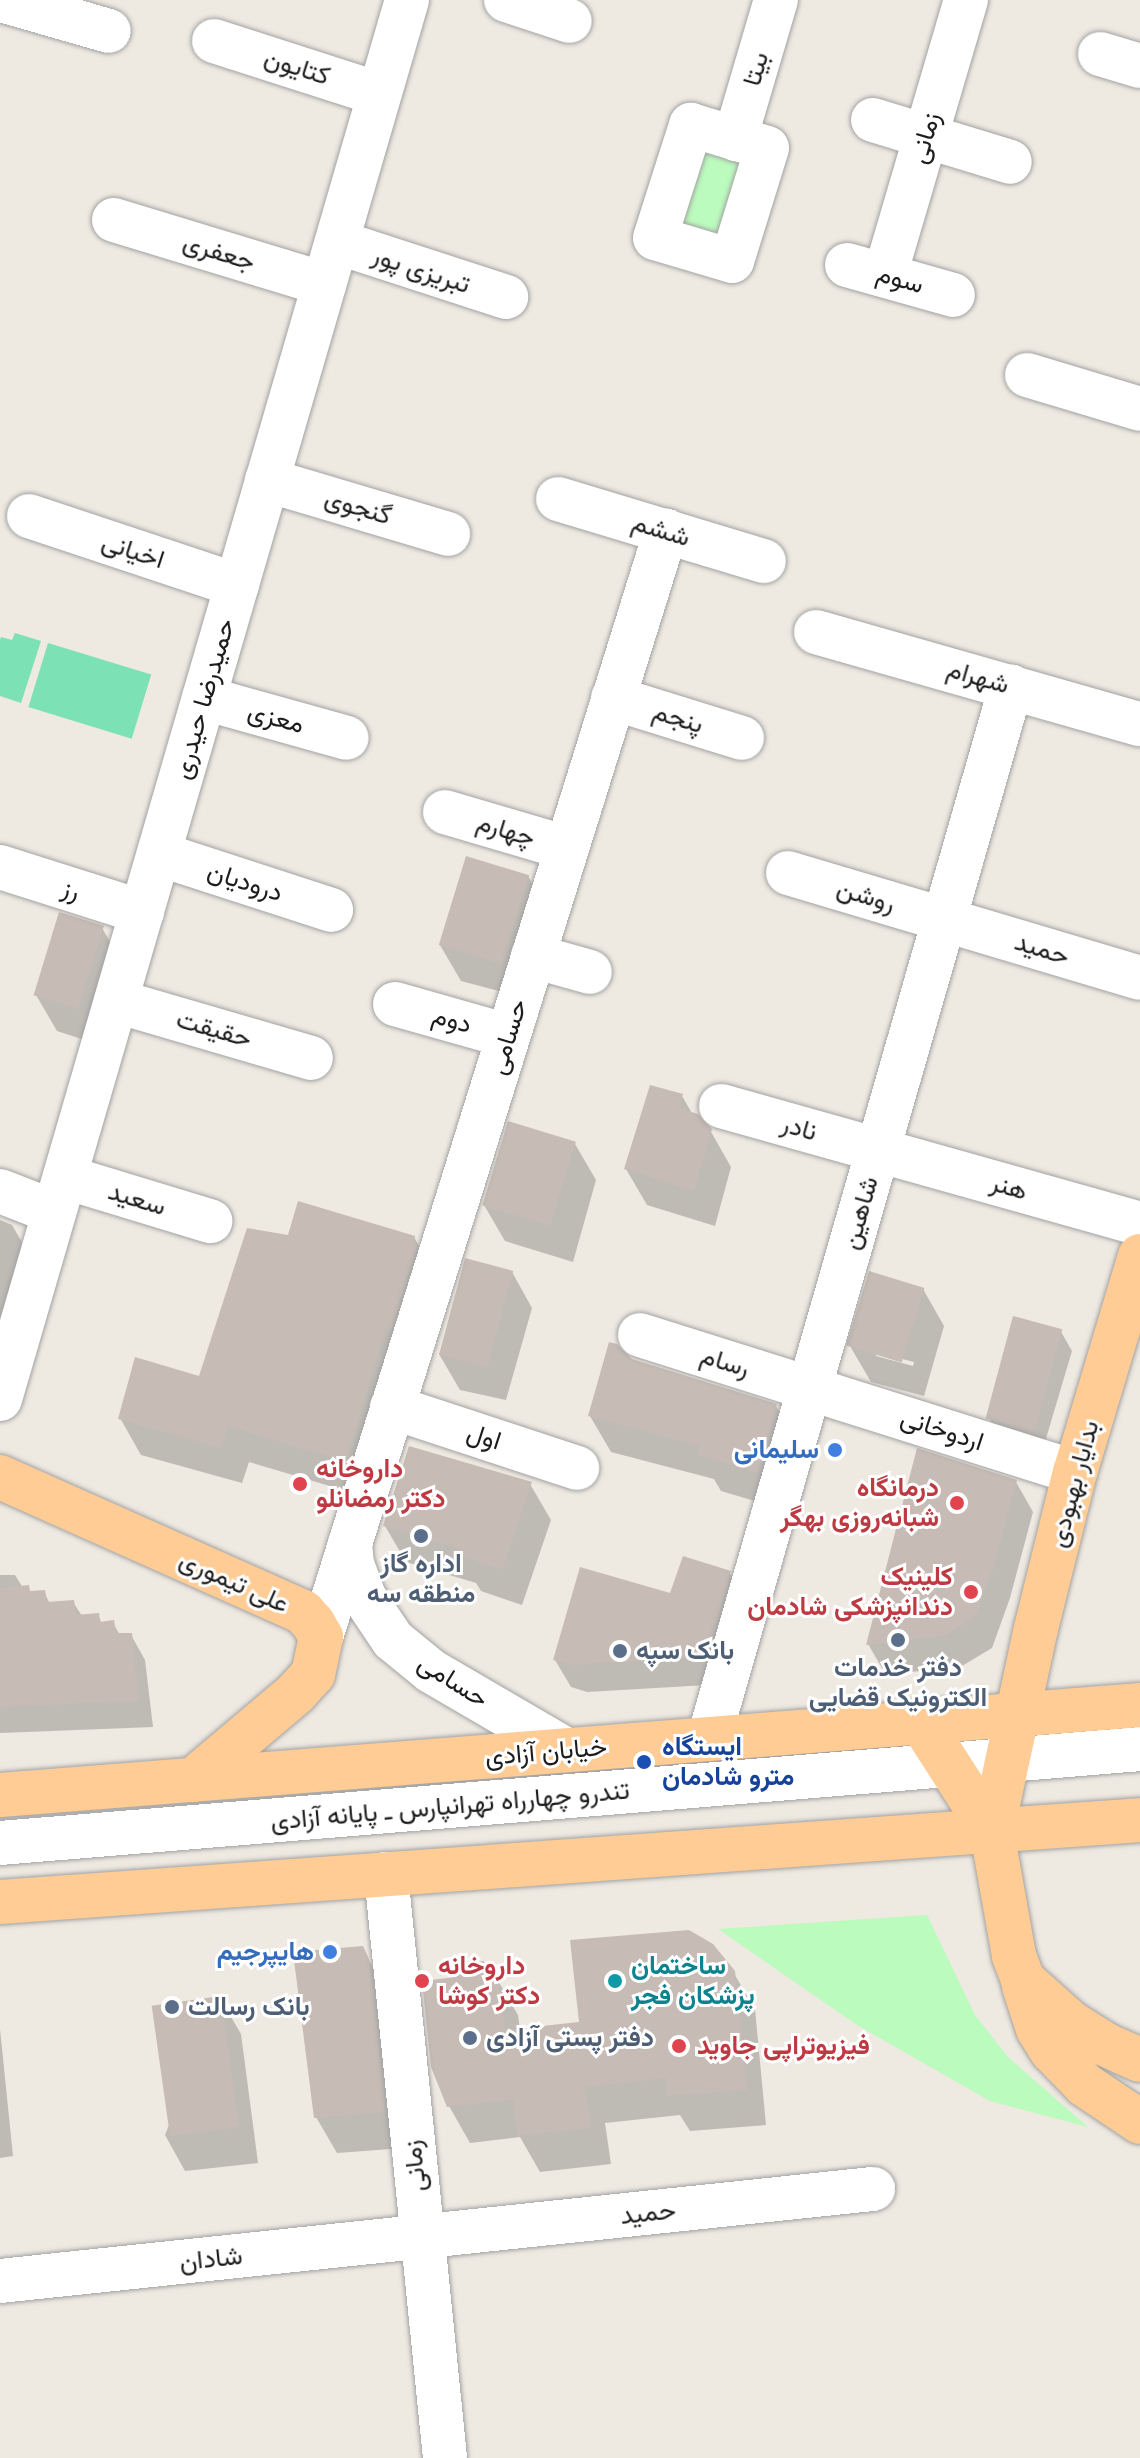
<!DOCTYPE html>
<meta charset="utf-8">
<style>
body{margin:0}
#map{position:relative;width:1140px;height:2458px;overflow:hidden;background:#eee9e1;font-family:"Varela Round",Vazirmatn,sans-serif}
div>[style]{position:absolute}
.park>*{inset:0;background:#bbfbbd;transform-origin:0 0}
.pitch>*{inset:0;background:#7ce1b5;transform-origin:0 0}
.shadow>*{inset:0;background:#0003}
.building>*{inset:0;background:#c6bbb5;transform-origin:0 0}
.roads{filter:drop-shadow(0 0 2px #a3a3a3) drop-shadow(0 0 2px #a3a3a3)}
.minor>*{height:44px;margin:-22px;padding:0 22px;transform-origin:22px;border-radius:22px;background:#fff}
.major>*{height:44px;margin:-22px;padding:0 22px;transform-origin:22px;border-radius:22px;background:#ffcc96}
.dots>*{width:22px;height:22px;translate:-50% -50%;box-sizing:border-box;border:4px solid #fff;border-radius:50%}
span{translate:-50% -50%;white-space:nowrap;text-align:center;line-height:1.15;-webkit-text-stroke:6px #fff;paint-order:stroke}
.street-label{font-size:26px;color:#1c1c1c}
.shop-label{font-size:26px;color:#366cbe;font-weight:700}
.right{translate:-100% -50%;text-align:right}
.health-label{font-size:26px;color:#be3a42;font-weight:700}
.left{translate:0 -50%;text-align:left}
.service-label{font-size:26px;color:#4e5e75;font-weight:700}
.transit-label{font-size:26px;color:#164399;font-weight:700}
.culture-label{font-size:26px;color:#0d838f;font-weight:700}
</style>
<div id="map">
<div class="park">
<div style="left:699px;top:144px;width:58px;height:89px;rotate:17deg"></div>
<div style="clip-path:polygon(927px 1915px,975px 2015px,1008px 2057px,1088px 2127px,990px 2101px,857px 2025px,718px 1929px)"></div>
</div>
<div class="pitch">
<div style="clip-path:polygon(15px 633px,41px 641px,21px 703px,0 696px,0 640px,1px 637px,12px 640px)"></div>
<div style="left:48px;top:643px;width:108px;height:67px;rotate:17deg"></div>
</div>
<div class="shadow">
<div style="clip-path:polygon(528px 876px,549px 913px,525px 998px,461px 981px,440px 945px)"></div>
<div style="clip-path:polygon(102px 928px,123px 964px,100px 1045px,57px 1031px,36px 995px)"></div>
<div style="clip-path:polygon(682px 1096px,693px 1115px,710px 1130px,731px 1167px,715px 1226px,647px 1205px,626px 1169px)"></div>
<div style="clip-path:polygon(575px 1144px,596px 1180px,573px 1262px,505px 1241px,484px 1205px)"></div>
<div style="clip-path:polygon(0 1220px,12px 1225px,33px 1261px,0 1357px)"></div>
<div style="clip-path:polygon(289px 1237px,414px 1237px,435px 1274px,367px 1497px,249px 1462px,242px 1483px,141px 1455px,120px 1418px,200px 1378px)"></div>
<div style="clip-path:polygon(512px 1272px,532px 1308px,506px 1400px,460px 1390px,439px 1354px)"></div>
<div style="clip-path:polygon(evenodd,923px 1289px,944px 1326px,924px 1396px,871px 1382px,850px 1346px,923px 1289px,876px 1352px,914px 1362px,913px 1366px,876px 1356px,876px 1352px)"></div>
<div style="clip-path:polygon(1060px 1330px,1072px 1351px,1042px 1452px,1001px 1439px,989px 1418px)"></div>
<div style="clip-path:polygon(631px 1361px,776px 1406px,797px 1442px,778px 1508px,721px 1491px,714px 1479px,611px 1452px,590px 1416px)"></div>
<div style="clip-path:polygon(1016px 1482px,1033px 1512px,1010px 1598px,992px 1648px,962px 1666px,886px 1675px,868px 1644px)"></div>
<div style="clip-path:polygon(530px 1484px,551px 1520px,522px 1605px,481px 1591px,476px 1583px,406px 1562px,385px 1526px)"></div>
<div style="clip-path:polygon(730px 1573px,745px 1601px,707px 1685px,587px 1692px,571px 1687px,555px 1660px,671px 1595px)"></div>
<div style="clip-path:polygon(0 1575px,15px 1575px,23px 1588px,28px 1587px,31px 1593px,44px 1592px,50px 1604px,73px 1602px,82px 1616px,98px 1615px,102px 1624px,113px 1623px,120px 1635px,131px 1635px,145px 1660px,153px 1727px,0 1733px)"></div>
<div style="clip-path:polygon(362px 1948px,383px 1985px,404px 2148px,337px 2153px,316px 2117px)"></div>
<div style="clip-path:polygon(483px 1963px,493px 1980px,497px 1979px,518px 2015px,520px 2030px,581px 2024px,733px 1972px,755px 2009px,766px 2125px,690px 2131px,680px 2115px,605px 2123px,611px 2164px,540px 2172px,520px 2137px,470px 2143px,449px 2106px,458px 1979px)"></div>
<div style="clip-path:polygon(220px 1998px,241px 2034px,258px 2163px,185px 2171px,165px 2135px)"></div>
<div style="clip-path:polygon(0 2029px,13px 2156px,0 2158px)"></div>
</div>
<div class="building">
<div style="left:466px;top:856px;width:66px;height:93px;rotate:17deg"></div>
<div style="left:59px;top:912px;width:47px;height:87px;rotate:17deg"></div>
<div style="clip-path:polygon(650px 1085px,683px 1094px,679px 1108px,698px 1114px,712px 1129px,694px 1191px,624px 1169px)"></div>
<div style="left:508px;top:1121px;width:71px;height:88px;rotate:17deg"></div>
<div style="clip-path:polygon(298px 1201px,415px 1236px,413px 1244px,417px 1245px,391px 1329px,386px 1327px,346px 1462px,228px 1426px,221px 1448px,118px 1419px,135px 1357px,199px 1376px,247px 1228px,288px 1235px)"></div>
<div style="left:465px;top:1258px;width:50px;height:100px;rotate:15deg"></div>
<div style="left:869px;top:1271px;width:58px;height:78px;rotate:17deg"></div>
<div style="left:1013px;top:1316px;width:51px;height:106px;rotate:15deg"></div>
<div style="clip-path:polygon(609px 1342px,617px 1344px,632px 1359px,777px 1404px,758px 1473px,698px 1455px,699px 1446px,588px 1416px)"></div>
<div style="clip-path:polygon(409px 1446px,532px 1482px,502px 1570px,458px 1555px,459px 1549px,383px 1526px)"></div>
<div style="clip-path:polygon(917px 1448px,1017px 1480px,994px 1566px,975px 1617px,944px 1636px,866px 1645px)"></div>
<div style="clip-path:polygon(683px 1556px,731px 1571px,710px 1642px,691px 1658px,570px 1665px,553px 1660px,580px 1567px,670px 1593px)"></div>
<div style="clip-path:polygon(29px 1585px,30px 1591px,45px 1590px,47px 1602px,74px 1600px,76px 1615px,99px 1613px,100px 1622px,114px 1620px,116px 1633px,132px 1633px,139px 1701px,0 1707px,0 1588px)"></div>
<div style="clip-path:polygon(689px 1930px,713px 1944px,735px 1971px,747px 2090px,667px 2096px,666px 2078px,585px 2087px,591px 2128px,517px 2136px,513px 2100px,447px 2107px,431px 2067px,422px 1981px,456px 1977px,454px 1965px,484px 1961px,486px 1979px,498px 1977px,505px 2030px,579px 2022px,570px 1940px)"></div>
<div style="clip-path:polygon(363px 1946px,369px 1959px,385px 2112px,314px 2118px,293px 1952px)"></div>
<div style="left:221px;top:1996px;width:132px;height:70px;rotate:82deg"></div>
</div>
<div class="roads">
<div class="minor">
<div style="left:1px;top:0;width:112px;rotate:16deg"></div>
<div style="left:506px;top:0;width:67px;rotate:18.2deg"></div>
<div style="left:214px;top:41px;width:173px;rotate:17.8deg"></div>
<div style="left:1100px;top:54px;width:42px;rotate:16.7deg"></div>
<div style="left:873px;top:120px;width:143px;rotate:17deg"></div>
<div style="left:691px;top:125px;width:79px;rotate:16.8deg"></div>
<div style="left:767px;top:148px;width:118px;rotate:107.2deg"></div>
<div style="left:732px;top:261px;width:80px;rotate:-163.4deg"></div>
<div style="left:655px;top:238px;width:119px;rotate:-72.3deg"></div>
<div style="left:735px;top:139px;width:145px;rotate:-73.6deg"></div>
<div style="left:114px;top:220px;width:220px;rotate:16.9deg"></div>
<div style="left:337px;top:242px;width:178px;rotate:18deg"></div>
<div style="left:847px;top:265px;width:110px;rotate:15.8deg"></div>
<div style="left:885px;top:275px;width:287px;rotate:-73.6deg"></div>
<div style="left:1027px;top:375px;width:118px;rotate:16.7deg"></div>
<div style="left:267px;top:480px;width:189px;rotate:16.6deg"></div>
<div style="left:558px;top:499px;width:215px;rotate:16.8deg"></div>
<div style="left:29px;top:516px;width:219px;rotate:18.4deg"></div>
<div style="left:816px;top:632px;width:337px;rotate:15.9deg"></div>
<div style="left:204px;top:698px;width:148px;rotate:15.6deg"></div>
<div style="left:613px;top:698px;width:135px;rotate:17.2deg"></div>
<div style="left:445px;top:812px;width:127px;rotate:16.4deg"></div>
<div style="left:159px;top:854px;width:181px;rotate:18deg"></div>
<div style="left:0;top:867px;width:149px;rotate:17.6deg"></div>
<div style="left:788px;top:873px;width:367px;rotate:16.6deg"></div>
<div style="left:533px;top:956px;width:59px;rotate:15.7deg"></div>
<div style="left:116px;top:1001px;width:203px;rotate:16.3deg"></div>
<div style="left:395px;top:1004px;width:117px;rotate:15.8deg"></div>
<div style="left:721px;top:1106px;width:435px;rotate:15.7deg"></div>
<div style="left:65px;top:1177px;width:152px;rotate:16.9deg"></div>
<div style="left:0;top:1191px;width:58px;rotate:21.3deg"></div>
<div style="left:640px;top:1335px;width:456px;rotate:17.5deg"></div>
<div style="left:0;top:1399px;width:1457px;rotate:-73.78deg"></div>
<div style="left:392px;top:1407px;width:195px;rotate:18.2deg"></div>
<div style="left:350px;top:1543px;width:21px;rotate:85deg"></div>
<div style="left:352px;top:1564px;width:35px;rotate:70deg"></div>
<div style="left:364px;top:1597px;width:52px;rotate:56deg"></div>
<div style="left:393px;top:1640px;width:49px;rotate:39.2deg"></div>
<div style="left:431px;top:1671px;width:156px;rotate:30.3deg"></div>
<div style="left:321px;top:1637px;width:1159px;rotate:-72.68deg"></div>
<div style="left:709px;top:1738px;width:1094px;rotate:-73.97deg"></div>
<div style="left:0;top:1843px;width:1144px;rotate:-4.71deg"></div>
<div style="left:386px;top:1874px;width:587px;rotate:84.23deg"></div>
<div style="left:0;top:2281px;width:878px;rotate:-6.02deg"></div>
</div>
<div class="major">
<div style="left:1140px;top:1256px;width:226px;rotate:106.7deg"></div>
<div style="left:1075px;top:1472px;width:161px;rotate:104deg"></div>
<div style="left:1036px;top:1628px;width:209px;rotate:102.2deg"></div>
<div style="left:992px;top:1832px;width:126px;rotate:79.9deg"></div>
<div style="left:1014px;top:1956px;width:26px;rotate:69deg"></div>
<div style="left:1023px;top:1980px;width:64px;rotate:41.9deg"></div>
<div style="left:1071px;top:2023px;width:39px;rotate:32deg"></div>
<div style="left:1104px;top:2044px;width:39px;rotate:24deg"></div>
<div style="left:0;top:1477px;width:332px;rotate:24deg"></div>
<div style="left:303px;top:1612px;width:15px;rotate:48deg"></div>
<div style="left:313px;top:1623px;width:16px;rotate:60deg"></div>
<div style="left:321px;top:1637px;width:38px;rotate:102deg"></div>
<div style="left:313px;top:1674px;width:25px;rotate:132deg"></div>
<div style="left:296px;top:1693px;width:135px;rotate:139.8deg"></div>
<div style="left:921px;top:1722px;width:131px;rotate:57.2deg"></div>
<div style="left:0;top:1795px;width:1144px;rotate:-4.51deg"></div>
<div style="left:0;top:1902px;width:1143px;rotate:-4.11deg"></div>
<div style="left:1024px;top:1986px;width:45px;rotate:72deg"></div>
<div style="left:1038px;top:2029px;width:26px;rotate:58deg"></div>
<div style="left:1052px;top:2051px;width:47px;rotate:45.9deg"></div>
<div style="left:1085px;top:2085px;width:66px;rotate:33.9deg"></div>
</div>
</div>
<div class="dots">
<div style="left:835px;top:1450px;background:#3f7fe0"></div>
<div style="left:300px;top:1484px;background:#e0444e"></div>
<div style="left:957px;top:1503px;background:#e0444e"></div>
<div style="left:421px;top:1536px;background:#5c6f8a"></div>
<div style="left:971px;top:1592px;background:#e0444e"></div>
<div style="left:898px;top:1640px;background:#5c6f8a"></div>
<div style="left:620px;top:1651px;background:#5c6f8a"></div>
<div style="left:644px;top:1762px;background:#1a4fb4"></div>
<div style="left:330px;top:1952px;background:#3f7fe0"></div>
<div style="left:422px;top:1981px;background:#e0444e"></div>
<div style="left:615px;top:1981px;background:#0f9aa8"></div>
<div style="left:172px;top:2007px;background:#5c6f8a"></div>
<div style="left:470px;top:2038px;background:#5c6f8a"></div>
<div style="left:679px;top:2046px;background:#e0444e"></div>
</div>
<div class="street-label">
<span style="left:297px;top:67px;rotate:18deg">کتایون</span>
<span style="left:756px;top:69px;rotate:-74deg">بیتا</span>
<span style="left:925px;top:138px;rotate:-74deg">زمانی</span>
<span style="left:219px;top:252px;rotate:17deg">جعفری</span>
<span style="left:421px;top:270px;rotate:18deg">تبریزی‌ پور</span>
<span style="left:900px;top:279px;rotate:16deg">سوم</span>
<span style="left:358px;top:507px;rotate:17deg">گنجوی</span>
<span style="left:661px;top:530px;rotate:17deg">ششم</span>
<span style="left:133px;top:551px;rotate:18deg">اخیانی</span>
<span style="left:978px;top:677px;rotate:16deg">شهرام</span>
<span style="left:204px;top:699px;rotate:-74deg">حمیدرضا حیدری</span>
<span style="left:276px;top:718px;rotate:15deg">معزی</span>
<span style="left:678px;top:718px;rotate:17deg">پنجم</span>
<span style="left:506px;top:830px;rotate:17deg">چهارم</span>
<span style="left:245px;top:882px;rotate:18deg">درودیان</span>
<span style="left:71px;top:890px;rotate:18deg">رز</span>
<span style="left:866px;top:896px;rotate:17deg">روشن</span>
<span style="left:1042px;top:949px;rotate:17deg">حمید</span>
<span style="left:452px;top:1020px;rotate:16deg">دوم</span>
<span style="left:214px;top:1029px;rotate:16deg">حقیقت</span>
<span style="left:508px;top:1037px;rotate:-73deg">حسامی</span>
<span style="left:799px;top:1128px;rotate:16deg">نادر</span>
<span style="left:1009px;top:1187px;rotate:16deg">هنر</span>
<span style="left:137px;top:1199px;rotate:17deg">سعید</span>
<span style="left:860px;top:1213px;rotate:-74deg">شاهین</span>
<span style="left:725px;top:1362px;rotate:17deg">رسام</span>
<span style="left:942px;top:1430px;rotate:18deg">اردوخانی</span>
<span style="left:484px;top:1437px;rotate:18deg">اول</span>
<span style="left:1074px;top:1484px;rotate:-75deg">بدایار بهبودی</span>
<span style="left:234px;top:1582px;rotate:24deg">علی تیموری</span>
<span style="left:453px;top:1681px;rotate:32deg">حسامی</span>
<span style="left:546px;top:1752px;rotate:-5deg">خیابان آزادی</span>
<span style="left:450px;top:1806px;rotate:-5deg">تندرو چهارراه تهرانپارس ـ پایانه آزادی</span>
<span style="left:415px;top:2166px;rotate:-96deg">زمانی</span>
<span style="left:648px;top:2213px;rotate:-6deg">حمید</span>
<span style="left:211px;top:2259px;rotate:-6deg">شادان</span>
</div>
<div class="shop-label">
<span class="right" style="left:819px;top:1450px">سلیمانی</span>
<span class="right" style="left:314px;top:1952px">هایپرجیم</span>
</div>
<div class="health-label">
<span class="left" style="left:316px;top:1484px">داروخانه<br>دکتر رمضانلو</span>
<span class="right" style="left:939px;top:1503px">درمانگاه<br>شبانه‌روزی بهگر</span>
<span class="right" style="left:953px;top:1592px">کلینیک<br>دندانپزشکی شادمان</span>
<span class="left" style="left:438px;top:1981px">داروخانه<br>دکتر کوشا</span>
<span class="left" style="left:697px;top:2046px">فیزیوتراپی جاوید</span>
</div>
<div class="service-label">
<span style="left:421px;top:1579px">اداره گاز<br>منطقه سه</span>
<span class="left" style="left:636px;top:1651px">بانک سپه</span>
<span style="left:898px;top:1683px">دفتر خدمات<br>الکترونیک قضایی</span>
<span class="left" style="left:188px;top:2007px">بانک رسالت</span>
<span class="left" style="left:486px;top:2038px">دفتر پستی آزادی</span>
</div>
<div class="transit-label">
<span class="left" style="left:662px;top:1762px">ایستگاه<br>مترو شادمان</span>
</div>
<div class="culture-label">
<span class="left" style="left:631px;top:1981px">ساختمان<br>پزشکان فجر</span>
</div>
</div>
